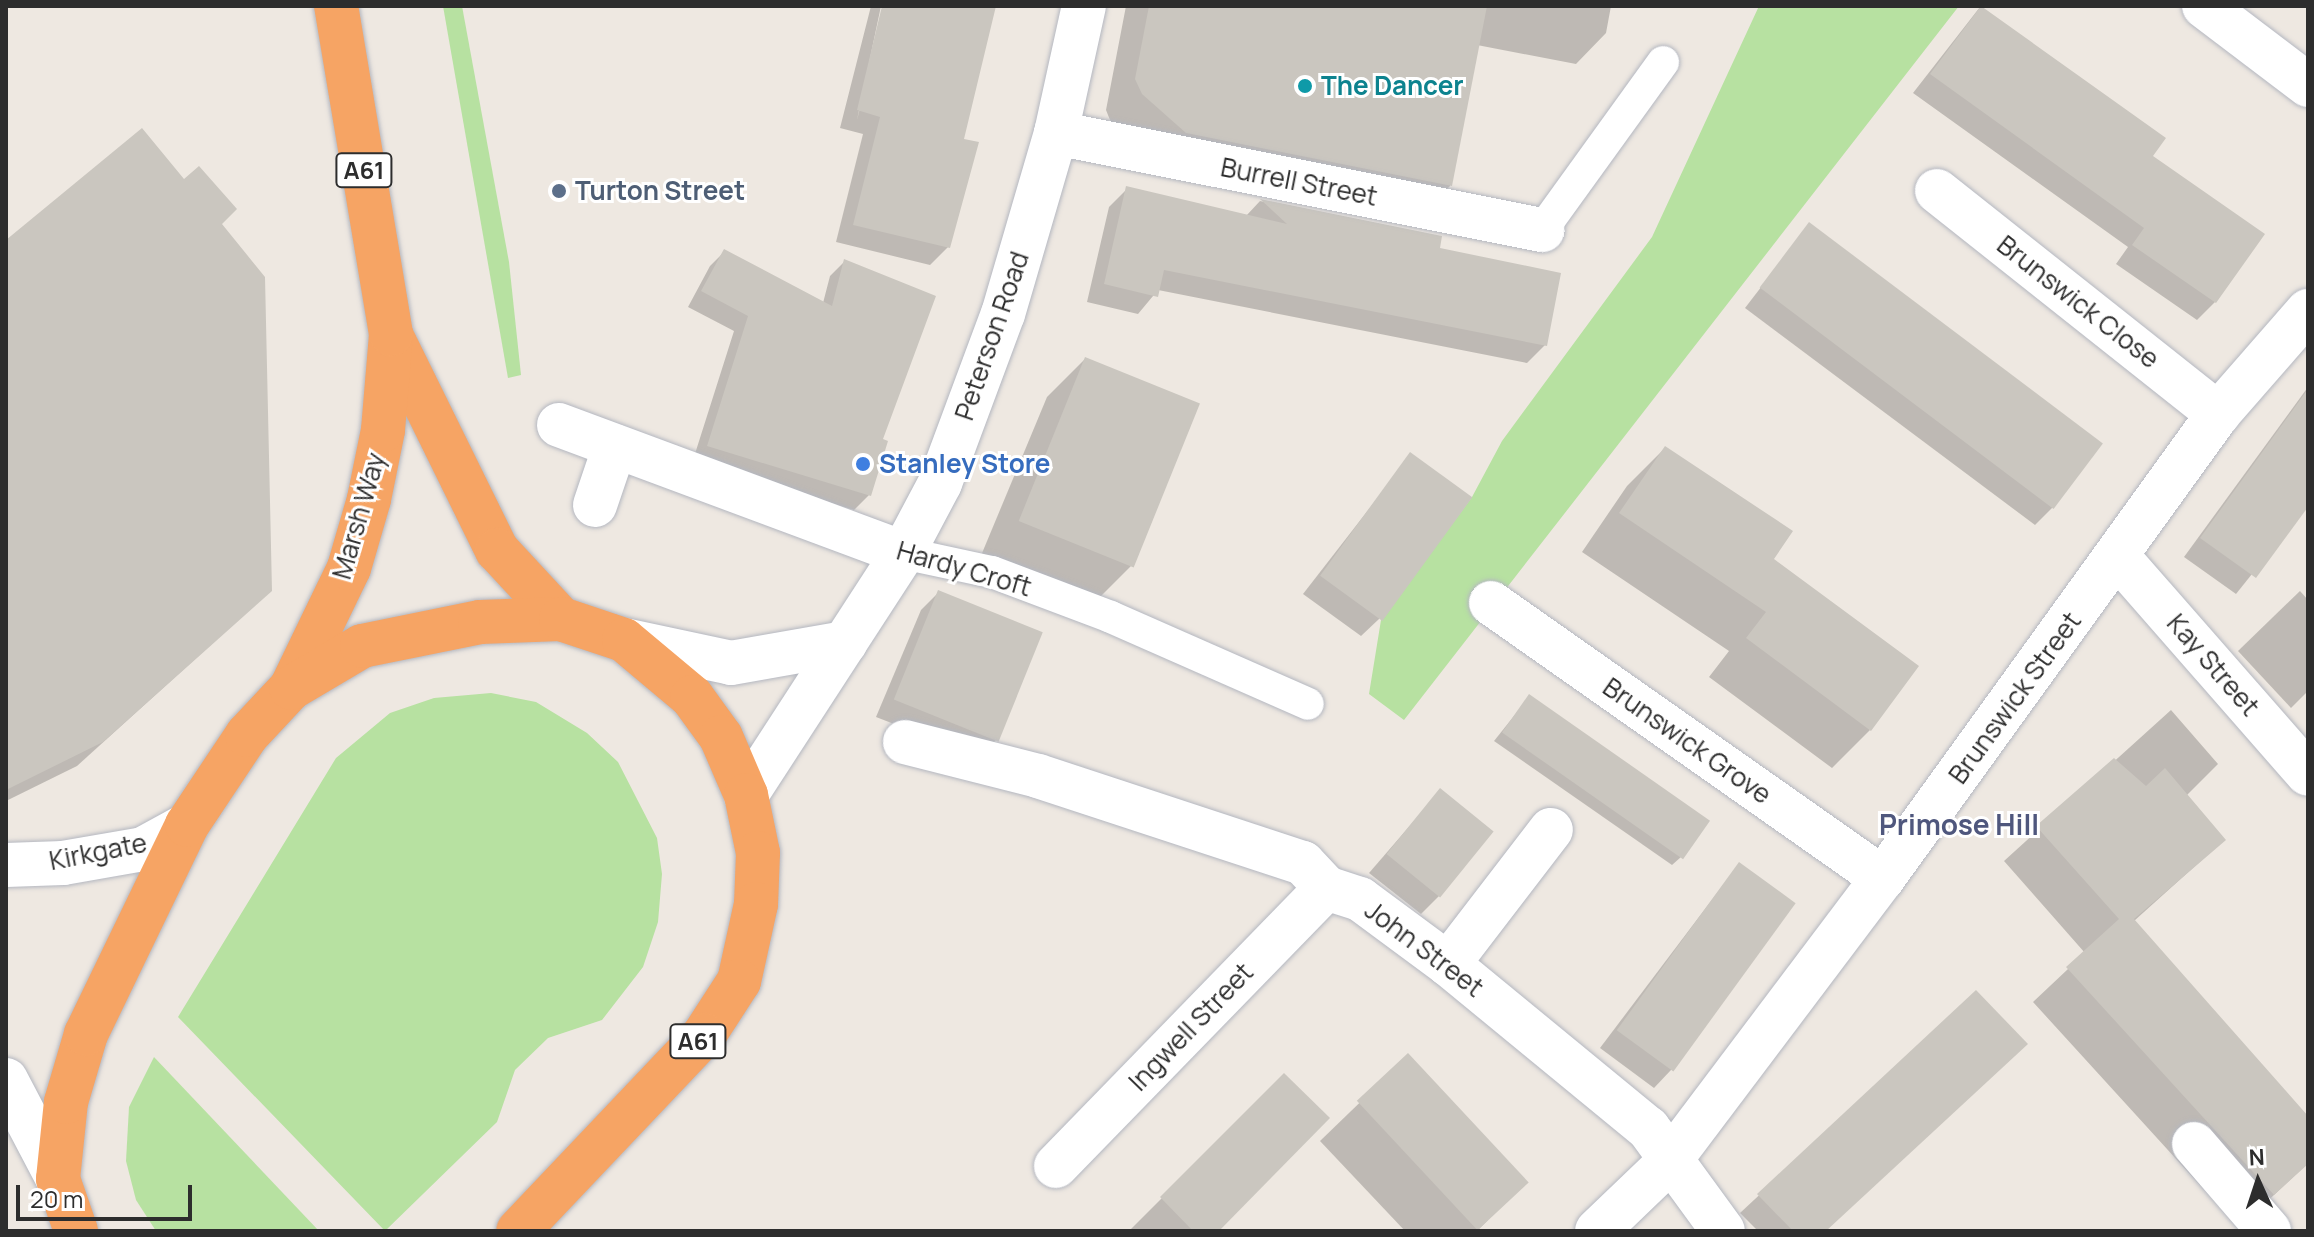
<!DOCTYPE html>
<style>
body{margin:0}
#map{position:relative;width:2314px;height:1237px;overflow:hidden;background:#eee8e1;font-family:Manrope,sans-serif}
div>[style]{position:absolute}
.green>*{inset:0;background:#b7e1a1}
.shadow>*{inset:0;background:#0003}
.building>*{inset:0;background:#cac6bf;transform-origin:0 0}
.roads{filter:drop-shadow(0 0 2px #b4b7c0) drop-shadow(0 0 2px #b4b7c0)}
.lane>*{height:32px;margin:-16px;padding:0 16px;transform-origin:16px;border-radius:16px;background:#fff}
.street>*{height:44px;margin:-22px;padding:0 22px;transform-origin:22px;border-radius:22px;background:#fff}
.secondary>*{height:44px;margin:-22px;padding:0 22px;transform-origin:22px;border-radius:22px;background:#fff}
.highway>*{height:44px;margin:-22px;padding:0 22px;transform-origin:22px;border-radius:22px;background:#f6a464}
.dots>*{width:22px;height:22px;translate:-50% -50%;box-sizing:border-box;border:4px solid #fff;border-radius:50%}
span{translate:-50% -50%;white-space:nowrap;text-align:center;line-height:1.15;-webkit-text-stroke:6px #fff;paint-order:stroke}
.shield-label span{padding:2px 6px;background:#fff;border:2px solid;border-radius:6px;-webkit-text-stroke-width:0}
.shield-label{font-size:24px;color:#2d2d2d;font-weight:700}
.culture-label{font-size:26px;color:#0d838f;font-weight:700}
.left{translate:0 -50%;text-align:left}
.street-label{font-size:26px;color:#2d2d2d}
.service-label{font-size:26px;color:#4e5e75;font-weight:700}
.shop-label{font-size:26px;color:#366cbe;font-weight:700}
.neighbourhood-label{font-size:28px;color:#4f577d;font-weight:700}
.frame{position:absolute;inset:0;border:8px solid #2d2d2d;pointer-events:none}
.north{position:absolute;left:2218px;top:1141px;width:80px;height:80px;-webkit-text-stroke:6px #fff;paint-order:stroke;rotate:357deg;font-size:22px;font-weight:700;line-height:32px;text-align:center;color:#2d2d2d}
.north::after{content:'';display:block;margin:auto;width:28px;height:36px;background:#2d2d2d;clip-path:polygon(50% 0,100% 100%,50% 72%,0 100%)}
.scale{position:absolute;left:16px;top:1185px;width:176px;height:36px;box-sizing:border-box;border:4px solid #2d2d2d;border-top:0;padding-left:10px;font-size:24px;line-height:28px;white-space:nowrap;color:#2d2d2d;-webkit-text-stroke:6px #fff;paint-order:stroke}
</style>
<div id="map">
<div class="green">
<div style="clip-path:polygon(443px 6px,462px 6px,509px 262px,521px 375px,508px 378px)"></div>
<div style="clip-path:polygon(1759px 6px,1959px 6px,1404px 720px,1369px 694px,1381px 620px,1472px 497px,1502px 441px,1652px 237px)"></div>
<div style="clip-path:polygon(491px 693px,536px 702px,587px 733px,618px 762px,657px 838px,662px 874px,658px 922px,643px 967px,602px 1020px,548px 1038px,515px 1070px,497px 1122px,385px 1231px,178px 1017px,336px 758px,390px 713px,434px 698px)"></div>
<div style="clip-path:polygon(154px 1057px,319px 1231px,156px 1231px,136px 1200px,126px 1161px,129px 1107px)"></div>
</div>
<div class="shadow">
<div style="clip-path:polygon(871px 6px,881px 6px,857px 120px,885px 6px,994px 6px,961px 141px,948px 247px,930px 265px,836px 242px,863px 134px,840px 128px)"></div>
<div style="clip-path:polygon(1126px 6px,1611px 6px,1606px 33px,1576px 64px,1477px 45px,1450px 186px,1419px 216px,1112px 125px,1106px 110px)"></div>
<div style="clip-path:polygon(1980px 7px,2163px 138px,2150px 156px,2215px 302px,2197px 320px,2116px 264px,2128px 247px,1913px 93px)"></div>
<div style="clip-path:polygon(1127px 189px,1246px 216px,1260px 201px,1440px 237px,1437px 250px,1545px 345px,1527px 363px,1158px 290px,1138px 314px,1087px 302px,1109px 207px)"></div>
<div style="clip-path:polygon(219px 224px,270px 591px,77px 766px,6px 801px,6px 243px)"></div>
<div style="clip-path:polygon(1809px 225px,2053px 507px,2035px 525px,1745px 308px)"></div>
<div style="clip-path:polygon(725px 251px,823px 303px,830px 276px,845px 261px,880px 441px,869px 495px,854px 510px,693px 460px,734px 331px,688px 307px,710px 266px)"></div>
<div style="clip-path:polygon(1085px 359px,1131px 566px,1093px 604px,980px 558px,1047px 397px)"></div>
<div style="clip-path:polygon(2308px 387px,2308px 504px,2236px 594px,2184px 557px)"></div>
<div style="clip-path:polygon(1665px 448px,1771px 559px,1870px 730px,1832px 768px,1709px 677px,1729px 651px,1582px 552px,1627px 486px)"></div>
<div style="clip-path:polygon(1411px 455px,1379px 619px,1361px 636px,1303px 594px)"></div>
<div style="clip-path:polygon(2300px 591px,2308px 600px,2308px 691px,2291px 708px,2238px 651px)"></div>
<div style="clip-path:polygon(939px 592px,997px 739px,979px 757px,876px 717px,921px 610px)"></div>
<div style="clip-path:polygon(1530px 696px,1681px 857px,1672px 865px,1494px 741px)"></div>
<div style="clip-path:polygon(2171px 710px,2218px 764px,2186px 796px,2224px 840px,2134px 921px,2308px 1117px,2308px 1163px,2239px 1228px,2033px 1002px,2085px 953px,2004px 861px)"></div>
<div style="clip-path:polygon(1440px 791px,1439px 896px,1421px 914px,1369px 873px)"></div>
<div style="clip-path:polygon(1739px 864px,1671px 1070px,1654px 1088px,1600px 1048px)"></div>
<div style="clip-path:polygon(1976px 993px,1824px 1231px,1758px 1231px,1740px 1213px)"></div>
<div style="clip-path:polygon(1408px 1056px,1488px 1220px,1477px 1231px,1405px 1231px,1320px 1141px)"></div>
<div style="clip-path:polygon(1284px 1076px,1217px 1231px,1129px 1231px)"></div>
</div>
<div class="building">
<div style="clip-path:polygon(882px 6px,996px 6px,964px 139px,979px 142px,950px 248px,853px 225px,880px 117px,857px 110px)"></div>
<div style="clip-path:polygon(1149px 6px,1487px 6px,1452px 186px,1186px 133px,1142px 94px,1135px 79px)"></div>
<div style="clip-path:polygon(1981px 6px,2166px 138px,2153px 156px,2265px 234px,2216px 303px,2132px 245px,2144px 228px,1930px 74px)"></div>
<div style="clip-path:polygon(142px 128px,184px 179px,199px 166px,237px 209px,222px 224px,265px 277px,272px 591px,103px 742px,6px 790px,6px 240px)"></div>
<div style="clip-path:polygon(1126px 186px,1287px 224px,1260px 199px,1442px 236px,1440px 248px,1561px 273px,1547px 346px,1164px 270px,1158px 297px,1104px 284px)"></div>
<div style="left:1809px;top:222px;width:368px;height:82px;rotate:37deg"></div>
<div style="clip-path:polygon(724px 249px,832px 306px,844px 259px,936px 296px,883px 439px,888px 441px,871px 496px,707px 446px,748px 316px,701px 291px)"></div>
<div style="left:1085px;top:357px;width:124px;height:177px;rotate:22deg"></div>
<div style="clip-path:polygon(2308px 389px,2308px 507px,2256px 578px,2200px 538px)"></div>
<div style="clip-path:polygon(1665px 446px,1793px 531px,1774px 559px,1919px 666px,1871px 731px,1746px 638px,1766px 612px,1619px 513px)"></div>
<div style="left:1410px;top:452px;width:77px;height:153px;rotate:36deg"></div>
<div style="left:938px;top:590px;width:113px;height:118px;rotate:22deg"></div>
<div style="left:1529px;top:694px;width:221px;height:47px;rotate:35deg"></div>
<div style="clip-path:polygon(2114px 758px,2146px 786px,2165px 768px,2226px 840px,2134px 919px,2308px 1116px,2308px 1164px,2274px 1195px,2066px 967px,2119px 919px,2036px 826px)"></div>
<div style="left:1440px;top:788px;width:69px;height:85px;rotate:39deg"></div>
<div style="left:1739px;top:862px;width:70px;height:208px;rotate:36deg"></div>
<div style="clip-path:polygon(1976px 990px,2028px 1044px,1826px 1231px,1793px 1231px,1757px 1194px)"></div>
<div style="left:1408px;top:1053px;width:177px;height:70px;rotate:47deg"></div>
<div style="clip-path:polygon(1284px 1073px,1330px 1118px,1219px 1231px,1193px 1231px,1160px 1197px)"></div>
</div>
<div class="roads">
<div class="lane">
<div style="left:1542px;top:230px;width:207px;rotate:-54.2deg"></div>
<div style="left:903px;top:553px;width:91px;rotate:12.1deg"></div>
<div style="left:992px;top:572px;width:127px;rotate:20.7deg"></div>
<div style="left:1111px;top:617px;width:215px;rotate:23.8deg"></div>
</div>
<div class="street">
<div style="left:2204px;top:6px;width:131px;rotate:37.2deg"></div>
<div style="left:1056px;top:133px;width:496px;rotate:11.3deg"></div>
<div style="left:1937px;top:191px;width:359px;rotate:38.4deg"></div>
<div style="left:559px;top:425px;width:367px;rotate:20.4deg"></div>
<div style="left:595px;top:505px;width:62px;rotate:-71.3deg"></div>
<div style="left:2118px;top:557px;width:288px;rotate:48.8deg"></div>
<div style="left:1491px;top:603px;width:479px;rotate:35.1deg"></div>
<div style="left:905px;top:742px;width:137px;rotate:14.3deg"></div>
<div style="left:1038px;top:776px;width:279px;rotate:18.2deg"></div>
<div style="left:1303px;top:863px;width:34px;rotate:47deg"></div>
<div style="left:1326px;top:888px;width:36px;rotate:18deg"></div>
<div style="left:1360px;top:899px;width:109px;rotate:36.5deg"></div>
<div style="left:1448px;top:964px;width:259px;rotate:39.4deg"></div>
<div style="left:1648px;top:1128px;width:127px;rotate:53.9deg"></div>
<div style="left:1448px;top:964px;width:169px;rotate:-52.5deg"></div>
<div style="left:2194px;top:1144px;width:115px;rotate:49.2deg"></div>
<div style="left:1056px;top:1166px;width:388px;rotate:-45.8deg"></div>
</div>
<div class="secondary">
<div style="left:624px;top:640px;width:109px;rotate:12.1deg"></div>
<div style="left:731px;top:663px;width:116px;rotate:-10deg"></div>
<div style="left:746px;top:795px;width:288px;rotate:-57deg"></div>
<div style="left:903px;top:553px;width:79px;rotate:-62.1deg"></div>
<div style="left:940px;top:483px;width:180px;rotate:-69.6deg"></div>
<div style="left:1003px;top:314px;width:189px;rotate:-73.7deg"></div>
<div style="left:1056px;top:133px;width:130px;rotate:-77.6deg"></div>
<div style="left:6px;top:865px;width:57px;rotate:-2deg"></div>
<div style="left:63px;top:863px;width:81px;rotate:-9.9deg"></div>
<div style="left:143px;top:849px;width:50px;rotate:-28.6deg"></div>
<div style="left:6px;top:1080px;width:112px;rotate:62.3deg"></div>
<div style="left:1597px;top:1231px;width:98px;rotate:-43.8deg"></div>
<div style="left:1668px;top:1163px;width:357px;rotate:-53deg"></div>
<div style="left:1883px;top:878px;width:572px;rotate:-54.17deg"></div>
<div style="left:2218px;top:414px;width:137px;rotate:-48.9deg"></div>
</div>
<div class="highway">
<div style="left:391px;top:335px;width:240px;rotate:63.8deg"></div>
<div style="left:497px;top:550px;width:94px;rotate:47.2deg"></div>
<div style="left:291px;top:688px;width:133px;rotate:-64.2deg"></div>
<div style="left:349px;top:568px;width:72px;rotate:-73.8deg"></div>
<div style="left:369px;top:499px;width:70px;rotate:-78.5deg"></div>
<div style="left:383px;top:430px;width:96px;rotate:-85.2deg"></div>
<div style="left:391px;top:334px;width:333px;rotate:-99.5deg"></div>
<div style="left:76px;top:1231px;width:55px;rotate:-109.1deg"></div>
<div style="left:58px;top:1179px;width:77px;rotate:-84.1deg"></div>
<div style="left:66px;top:1102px;width:71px;rotate:-73.6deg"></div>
<div style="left:86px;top:1034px;width:232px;rotate:-64.2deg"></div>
<div style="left:187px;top:825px;width:108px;rotate:-56.3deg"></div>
<div style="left:247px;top:735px;width:64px;rotate:-46.9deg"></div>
<div style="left:291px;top:688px;width:82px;rotate:-30.6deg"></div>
<div style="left:362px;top:646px;width:120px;rotate:-11.5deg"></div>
<div style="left:480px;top:622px;width:81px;rotate:-2.1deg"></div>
<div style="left:561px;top:619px;width:66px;rotate:18.4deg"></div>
<div style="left:624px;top:640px;width:89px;rotate:40deg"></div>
<div style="left:692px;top:697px;width:49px;rotate:54.1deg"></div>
<div style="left:721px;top:737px;width:63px;rotate:66.7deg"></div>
<div style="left:746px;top:795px;width:59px;rotate:78.3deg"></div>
<div style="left:758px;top:853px;width:51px;rotate:92.2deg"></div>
<div style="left:756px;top:904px;width:79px;rotate:102.4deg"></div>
<div style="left:739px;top:981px;width:64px;rotate:122.9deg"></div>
<div style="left:704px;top:1035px;width:270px;rotate:133.5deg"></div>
</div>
</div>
<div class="dots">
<div style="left:1305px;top:86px;background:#0f9aa8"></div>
<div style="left:559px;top:191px;background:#5c6f8a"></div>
<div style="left:863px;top:464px;background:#3f7fe0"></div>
</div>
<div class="shield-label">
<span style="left:364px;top:170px">A61</span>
<span style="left:698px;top:1041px">A61</span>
</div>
<div class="culture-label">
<span class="left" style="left:1321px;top:86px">The Dancer</span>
</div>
<div class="street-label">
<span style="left:1299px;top:182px;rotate:11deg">Burrell Street</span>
<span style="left:2078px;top:302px;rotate:38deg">Brunswick Close</span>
<span style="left:992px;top:336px;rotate:-71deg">Peterson Road</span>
<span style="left:359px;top:516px;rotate:-74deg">Marsh Way</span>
<span style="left:964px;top:569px;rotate:16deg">Hardy Croft</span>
<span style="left:2213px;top:665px;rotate:49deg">Kay Street</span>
<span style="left:2015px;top:698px;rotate:-54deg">Brunswick Street</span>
<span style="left:1687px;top:741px;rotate:35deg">Brunswick Grove</span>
<span style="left:98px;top:852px;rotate:-11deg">Kirkgate</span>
<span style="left:1424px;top:949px;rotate:37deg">John Street</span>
<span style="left:1191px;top:1027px;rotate:-46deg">Ingwell Street</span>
</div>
<div class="service-label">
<span class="left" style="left:575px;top:191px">Turton Street</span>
</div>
<div class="shop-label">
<span class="left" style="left:879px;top:464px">Stanley Store</span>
</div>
<div class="neighbourhood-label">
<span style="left:1959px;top:824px">Primose Hill</span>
</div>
<div class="frame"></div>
<div class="north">N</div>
<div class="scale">20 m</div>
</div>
